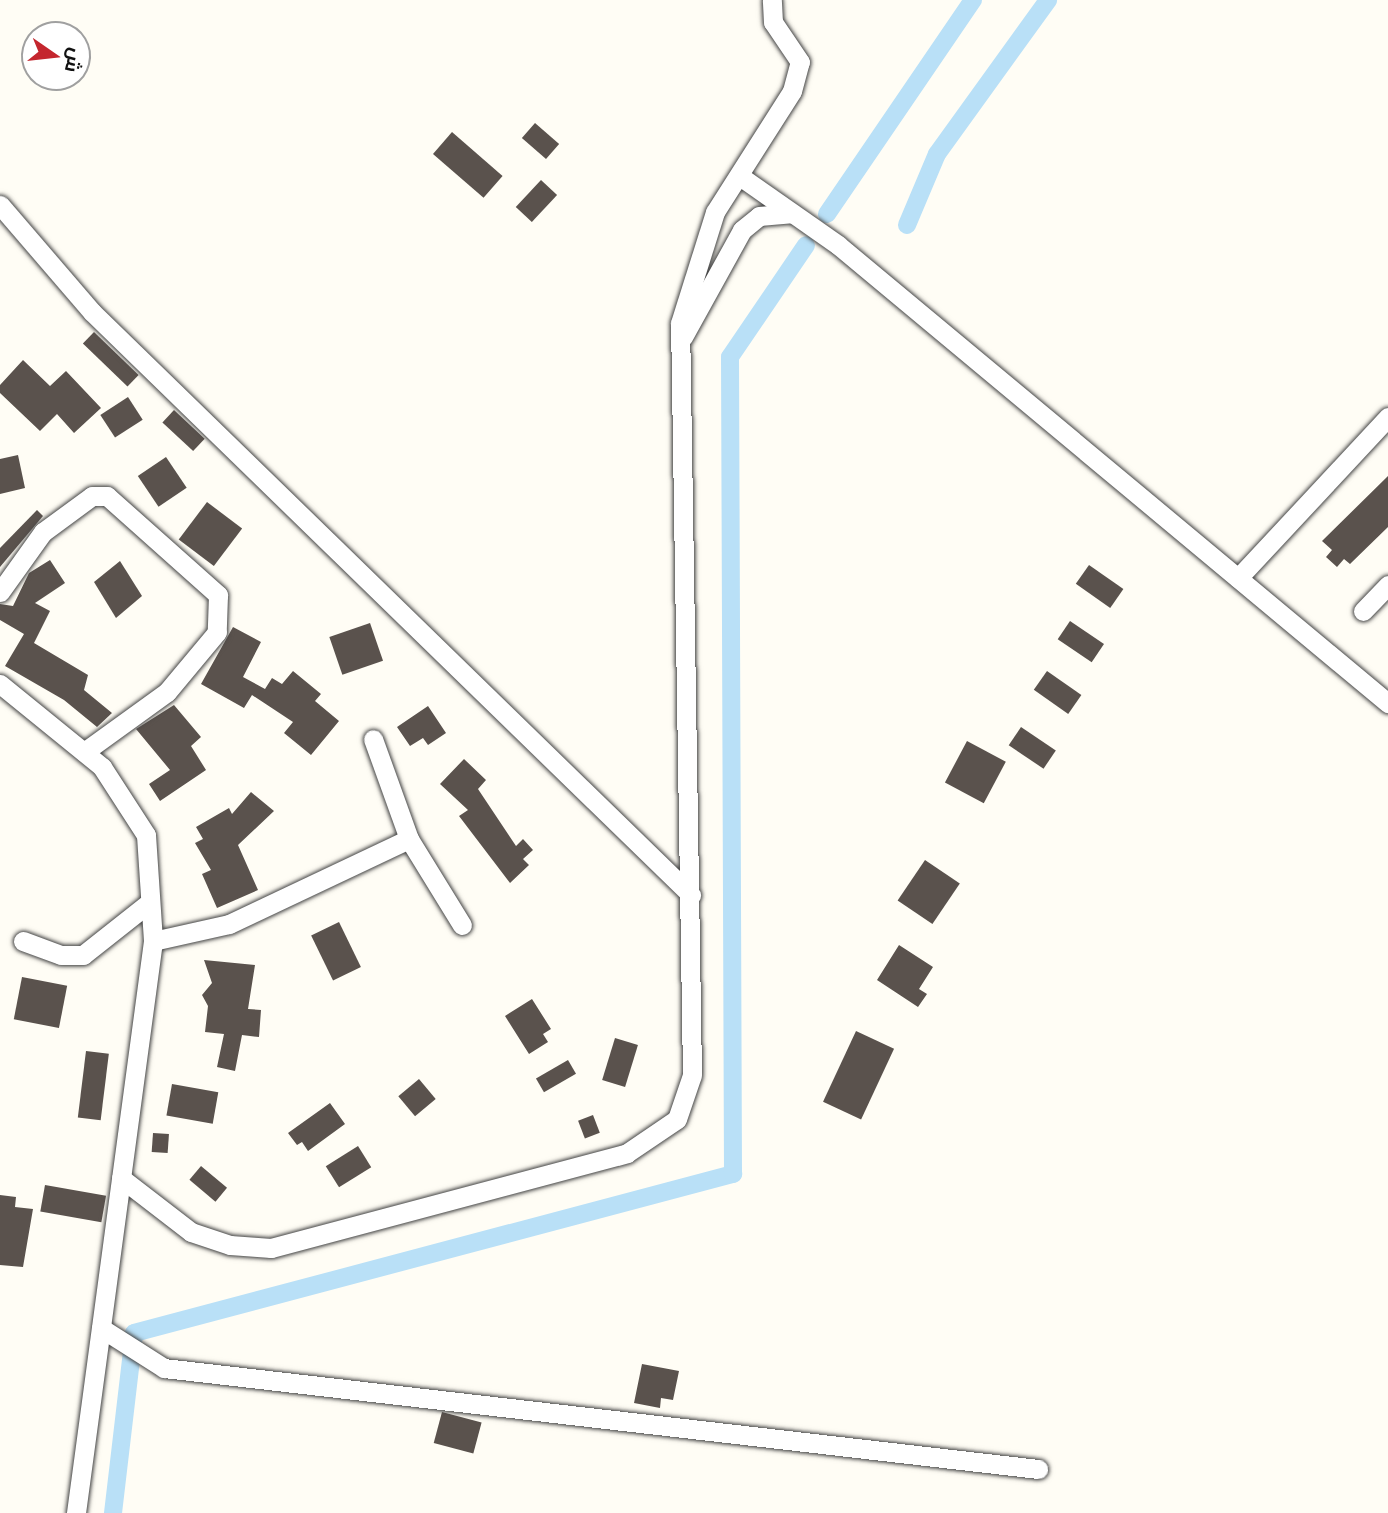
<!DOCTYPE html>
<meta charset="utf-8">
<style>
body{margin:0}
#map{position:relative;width:1388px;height:1513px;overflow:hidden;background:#fffdf5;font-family:Merriweather,Cairo,serif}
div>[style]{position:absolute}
.canal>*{height:18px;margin:-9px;padding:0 9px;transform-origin:9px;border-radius:9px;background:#b9e0f7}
.building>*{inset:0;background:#5a524d;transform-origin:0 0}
.roads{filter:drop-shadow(0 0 2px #444) drop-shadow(0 0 2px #444)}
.minor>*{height:19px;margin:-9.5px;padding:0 9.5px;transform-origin:9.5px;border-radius:9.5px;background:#fff}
span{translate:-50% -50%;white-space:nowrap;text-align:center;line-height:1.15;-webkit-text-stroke:7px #fff;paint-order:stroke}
.north{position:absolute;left:21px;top:21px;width:70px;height:70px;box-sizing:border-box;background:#fff;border:2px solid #a0a0a0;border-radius:50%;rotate:104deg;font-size:19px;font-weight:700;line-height:28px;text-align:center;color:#111}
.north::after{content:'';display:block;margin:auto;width:24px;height:32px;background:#c4262e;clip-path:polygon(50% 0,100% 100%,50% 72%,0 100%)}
</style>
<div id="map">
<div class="canal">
<div style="left:827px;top:214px;width:259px;rotate:-55.7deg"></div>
<div style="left:907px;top:225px;width:77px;rotate:-67.1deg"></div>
<div style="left:937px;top:154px;width:190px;rotate:-54.2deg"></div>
<div style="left:113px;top:1513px;width:181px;rotate:-83.3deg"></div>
<div style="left:134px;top:1333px;width:620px;rotate:-14.87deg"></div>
<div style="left:733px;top:1174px;width:817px;rotate:-90.21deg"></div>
<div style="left:730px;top:357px;width:135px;rotate:-55.8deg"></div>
</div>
<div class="building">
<div style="left:535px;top:123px;width:32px;height:20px;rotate:41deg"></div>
<div style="left:452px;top:132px;width:67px;height:29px;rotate:41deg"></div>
<div style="left:541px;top:180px;width:22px;height:37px;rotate:43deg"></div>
<div style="left:94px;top:332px;width:62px;height:16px;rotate:44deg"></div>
<div style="clip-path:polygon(23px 360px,50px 386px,66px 371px,101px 408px,74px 433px,57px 414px,40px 431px,0 393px,0 385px)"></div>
<div style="left:128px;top:397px;width:27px;height:33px;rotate:57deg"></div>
<div style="left:174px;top:410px;width:42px;height:17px;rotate:43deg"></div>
<div style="clip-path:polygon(18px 455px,25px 488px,0 494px,0 459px)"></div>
<div style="left:166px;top:457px;width:37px;height:34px;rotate:56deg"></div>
<div style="clip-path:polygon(1388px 476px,1388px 527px,1350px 564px,1344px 559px,1337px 567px,1326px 557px,1332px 550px,1322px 541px)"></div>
<div style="left:207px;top:502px;width:44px;height:47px;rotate:37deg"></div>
<div style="clip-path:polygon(37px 510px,43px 516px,0 567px,0 548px)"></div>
<div style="clip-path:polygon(50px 560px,65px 583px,35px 603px,50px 611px,34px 643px,88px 675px,84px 690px,112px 713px,97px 727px,64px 700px,5px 666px,24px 634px,0 620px,0 604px,13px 606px,29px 573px)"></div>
<div style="clip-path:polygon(120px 561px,142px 596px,116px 618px,94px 582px)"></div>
<div style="left:1089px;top:565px;width:42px;height:23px;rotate:35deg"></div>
<div style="left:1070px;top:621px;width:41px;height:22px;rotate:34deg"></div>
<div style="left:370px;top:623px;width:40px;height:43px;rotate:71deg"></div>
<div style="clip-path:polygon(233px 627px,261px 642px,243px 677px,265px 689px,272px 678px,282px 684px,293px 671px,321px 694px,315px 701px,339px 721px,311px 755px,284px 733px,293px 722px,252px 695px,244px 708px,201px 684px)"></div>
<div style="left:1047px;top:671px;width:42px;height:23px;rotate:35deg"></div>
<div style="clip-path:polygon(174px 705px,201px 737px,191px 746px,206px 770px,160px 801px,149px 784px,170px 770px,136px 729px)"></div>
<div style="clip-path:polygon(428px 706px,446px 733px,428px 745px,423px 738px,410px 746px,397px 727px)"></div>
<div style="left:1021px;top:727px;width:42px;height:22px;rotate:34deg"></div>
<div style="left:967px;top:741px;width:44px;height:47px;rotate:28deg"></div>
<div style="clip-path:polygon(464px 759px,486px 780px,478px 789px,516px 846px,523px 839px,533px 850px,523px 859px,529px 865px,510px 883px,459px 816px,468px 810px,440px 784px)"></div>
<div style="clip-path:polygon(251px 792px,274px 811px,238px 845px,258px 890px,217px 908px,202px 874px,211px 870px,195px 843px,203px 839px,196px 827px,229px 808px,232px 814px)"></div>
<div style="left:925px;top:860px;width:42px;height:49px;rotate:34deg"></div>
<div style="left:339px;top:922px;width:50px;height:31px;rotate:64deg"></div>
<div style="clip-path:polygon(899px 945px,933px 967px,919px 989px,927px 994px,918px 1007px,877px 980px)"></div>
<div style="clip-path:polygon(204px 960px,255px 965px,248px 1009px,261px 1010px,259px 1037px,242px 1035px,235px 1071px,217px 1067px,224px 1034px,205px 1032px,208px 1006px,202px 995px,212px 983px)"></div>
<div style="left:22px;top:977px;width:46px;height:43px;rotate:11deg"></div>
<div style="clip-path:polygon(532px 999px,551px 1029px,543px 1034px,548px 1042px,529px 1054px,505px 1016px)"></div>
<div style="left:856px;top:1031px;width:42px;height:78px;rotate:25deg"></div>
<div style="left:615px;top:1038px;width:24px;height:44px;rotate:17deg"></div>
<div style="left:86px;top:1051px;width:23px;height:67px;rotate:7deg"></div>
<div style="left:568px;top:1060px;width:16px;height:37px;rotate:60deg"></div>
<div style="left:419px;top:1079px;width:26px;height:27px;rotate:50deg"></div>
<div style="left:172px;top:1084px;width:47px;height:32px;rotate:10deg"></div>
<div style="clip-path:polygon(330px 1103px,345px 1124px,308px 1151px,302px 1142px,297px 1145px,288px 1133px)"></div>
<div style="left:593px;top:1115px;width:19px;height:16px;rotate:69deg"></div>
<div style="left:153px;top:1133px;width:16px;height:19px;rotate:4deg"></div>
<div style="left:358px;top:1146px;width:25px;height:38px;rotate:58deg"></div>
<div style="left:201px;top:1166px;width:34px;height:18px;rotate:40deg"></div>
<div style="left:45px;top:1185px;width:62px;height:27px;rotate:10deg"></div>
<div style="clip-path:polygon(0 1195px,16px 1197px,15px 1207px,33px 1209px,23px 1267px,0 1265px)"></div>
<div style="clip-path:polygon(642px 1364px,679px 1371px,673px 1400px,661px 1398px,660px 1408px,634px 1403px)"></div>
<div style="left:442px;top:1412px;width:41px;height:32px;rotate:15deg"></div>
</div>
<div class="roads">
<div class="minor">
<div style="left:741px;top:177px;width:118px;rotate:35deg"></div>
<div style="left:838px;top:245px;width:716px;rotate:39.79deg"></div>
<div style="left:0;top:205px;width:141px;rotate:49.3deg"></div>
<div style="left:92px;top:312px;width:836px;rotate:44.22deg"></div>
<div style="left:683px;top:337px;width:122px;rotate:-61.1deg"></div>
<div style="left:742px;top:230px;width:22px;rotate:-39deg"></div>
<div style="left:759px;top:216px;width:32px;rotate:-5deg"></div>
<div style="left:1238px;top:578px;width:220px;rotate:-47deg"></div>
<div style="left:0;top:592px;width:74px;rotate:-54.4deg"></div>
<div style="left:43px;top:532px;width:61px;rotate:-36.3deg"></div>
<div style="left:92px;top:496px;width:15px"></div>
<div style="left:107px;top:496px;width:149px;rotate:41.7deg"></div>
<div style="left:218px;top:595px;width:37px;rotate:92deg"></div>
<div style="left:217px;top:632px;width:78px;rotate:129.8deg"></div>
<div style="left:167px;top:692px;width:102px;rotate:144.1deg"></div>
<div style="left:1363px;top:611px;width:36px;rotate:-46deg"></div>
<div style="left:0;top:684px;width:132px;rotate:39.1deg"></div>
<div style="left:102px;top:767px;width:81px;rotate:57.1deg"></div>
<div style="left:146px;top:835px;width:106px;rotate:86.2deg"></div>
<div style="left:153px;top:941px;width:577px;rotate:97.67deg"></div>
<div style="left:409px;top:839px;width:101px;rotate:58.4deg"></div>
<div style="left:23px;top:941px;width:40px;rotate:20.2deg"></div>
<div style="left:61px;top:955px;width:22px"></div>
<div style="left:83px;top:955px;width:85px;rotate:-38.3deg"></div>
<div style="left:153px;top:941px;width:78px;rotate:-12.6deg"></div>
<div style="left:229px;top:924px;width:199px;rotate:-25.3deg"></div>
<div style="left:409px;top:839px;width:106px;rotate:-109.8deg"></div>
<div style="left:121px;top:1178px;width:88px;rotate:37.6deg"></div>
<div style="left:191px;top:1232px;width:41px;rotate:18.4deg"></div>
<div style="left:230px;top:1245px;width:41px;rotate:4.2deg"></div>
<div style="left:271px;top:1248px;width:368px;rotate:-14.9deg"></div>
<div style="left:627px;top:1153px;width:60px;rotate:-34.2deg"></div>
<div style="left:677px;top:1119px;width:46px;rotate:-71.2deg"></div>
<div style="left:692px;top:1075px;width:752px;rotate:-90.91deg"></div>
<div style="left:680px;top:323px;width:116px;rotate:-72.5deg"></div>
<div style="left:715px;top:212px;width:143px;rotate:-57.5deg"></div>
<div style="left:792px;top:91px;width:30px;rotate:-75deg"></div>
<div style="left:800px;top:62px;width:48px;rotate:-124deg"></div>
<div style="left:773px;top:22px;width:22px;rotate:-93deg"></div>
<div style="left:101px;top:1328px;width:75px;rotate:32.4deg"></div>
<div style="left:164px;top:1368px;width:880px;rotate:6.59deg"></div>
</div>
</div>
<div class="north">ش</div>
</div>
